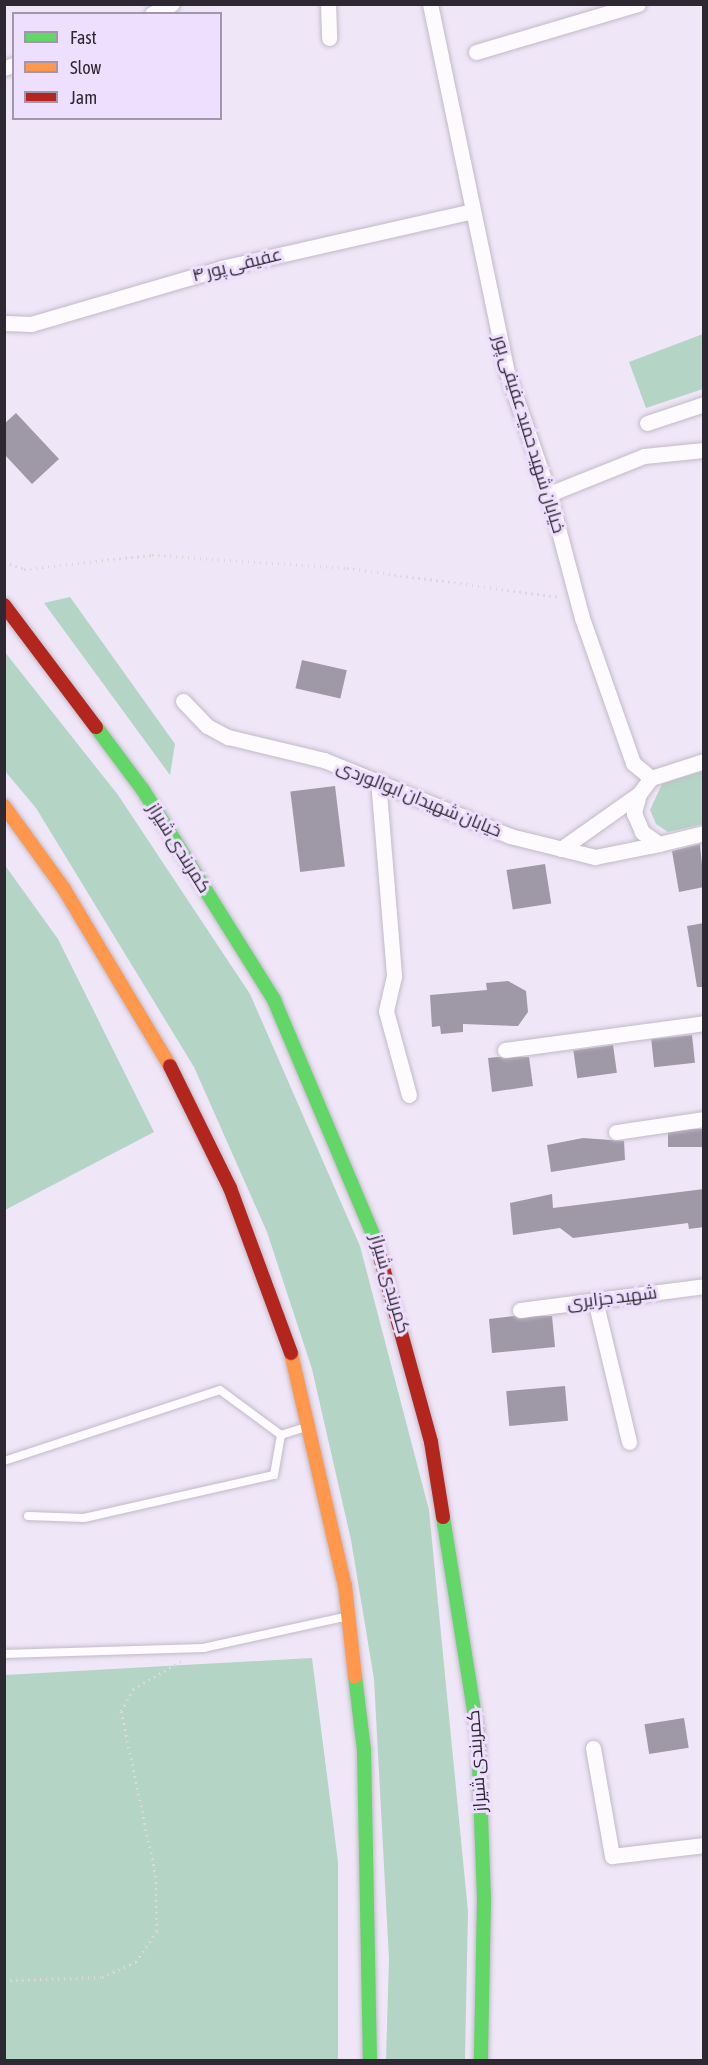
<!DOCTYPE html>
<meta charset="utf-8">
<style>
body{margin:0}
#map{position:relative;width:708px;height:2065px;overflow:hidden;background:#efe6f7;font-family:"Asap Condensed",Cairo,sans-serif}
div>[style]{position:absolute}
.green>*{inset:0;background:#b4d4c5}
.building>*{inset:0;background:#9f98a6;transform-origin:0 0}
.path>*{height:3px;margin-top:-1.5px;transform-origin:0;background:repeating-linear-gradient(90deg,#dbd8de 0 1.5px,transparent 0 6px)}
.roads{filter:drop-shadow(0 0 2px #c1bac7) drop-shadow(0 0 2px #c1bac7)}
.lane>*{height:8px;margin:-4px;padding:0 4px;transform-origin:4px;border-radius:4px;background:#fdfbfe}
.street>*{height:15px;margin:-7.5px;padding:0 7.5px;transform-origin:7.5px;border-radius:7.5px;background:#fdfbfe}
.fast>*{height:14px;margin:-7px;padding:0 7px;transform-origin:7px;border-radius:7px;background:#63d668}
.slow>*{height:14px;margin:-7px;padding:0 7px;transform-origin:7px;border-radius:7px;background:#ff974d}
.jam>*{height:14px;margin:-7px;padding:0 7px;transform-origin:7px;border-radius:7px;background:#b3261e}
span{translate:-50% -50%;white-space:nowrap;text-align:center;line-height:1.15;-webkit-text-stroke:6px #efdffe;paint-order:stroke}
.street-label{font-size:18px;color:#2e2833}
.frame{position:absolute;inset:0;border:6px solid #2e2833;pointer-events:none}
.legend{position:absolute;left:12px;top:12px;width:210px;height:108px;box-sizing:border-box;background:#efdffe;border:2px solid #a296ad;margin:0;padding:8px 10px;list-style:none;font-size:18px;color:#2e2833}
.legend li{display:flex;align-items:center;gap:12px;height:30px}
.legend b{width:30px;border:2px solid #a296ad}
</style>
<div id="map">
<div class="green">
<div style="clip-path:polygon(703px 334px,703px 389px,646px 408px,629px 362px)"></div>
<div style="clip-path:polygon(70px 597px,175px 744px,170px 775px,44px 603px)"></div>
<div style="clip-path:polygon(4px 651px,118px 795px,250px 994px,360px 1246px,429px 1510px,468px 1912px,465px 2060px,386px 2060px,389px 1959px,374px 1679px,351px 1540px,312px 1369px,267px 1232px,194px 1067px,36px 808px,5px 771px)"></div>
<div style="clip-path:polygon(703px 771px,703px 824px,668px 832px,656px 824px,650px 810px,662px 784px)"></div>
<div style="clip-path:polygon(4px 864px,58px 939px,154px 1132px,5px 1210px)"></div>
<div style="clip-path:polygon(312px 1658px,338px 1862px,338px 2060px,5px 2060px,5px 1675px)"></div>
</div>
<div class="building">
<div style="clip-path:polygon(16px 413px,59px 459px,32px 484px,4px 454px,4px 424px)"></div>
<div style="left:302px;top:660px;width:46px;height:29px;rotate:13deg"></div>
<div style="left:335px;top:786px;width:81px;height:45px;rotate:83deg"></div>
<div style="clip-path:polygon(700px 844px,704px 887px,679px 892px,672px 851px)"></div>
<div style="left:545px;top:864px;width:40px;height:39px;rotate:81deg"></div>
<div style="clip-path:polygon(704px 923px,704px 987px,697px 987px,687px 926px)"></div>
<div style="clip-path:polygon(508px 981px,526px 991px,528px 1012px,518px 1026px,463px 1024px,463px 1032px,441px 1034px,440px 1026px,432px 1027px,430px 995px,487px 990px,486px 983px)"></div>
<div style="left:692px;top:1035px;width:28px;height:41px;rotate:84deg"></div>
<div style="left:613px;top:1045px;width:28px;height:40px;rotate:82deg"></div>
<div style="clip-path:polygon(498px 1057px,529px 1057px,533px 1086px,492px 1092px,488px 1058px)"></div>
<div style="left:704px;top:1129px;width:18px;height:36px;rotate:90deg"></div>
<div style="clip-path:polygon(583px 1138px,624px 1141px,625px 1160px,551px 1172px,547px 1145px)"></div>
<div style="clip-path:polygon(704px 1189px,704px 1227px,689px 1229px,688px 1223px,573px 1238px,560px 1228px,513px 1235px,510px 1203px,552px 1194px,553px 1208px)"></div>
<div style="clip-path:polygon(513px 1316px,552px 1316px,555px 1347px,492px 1353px,489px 1319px)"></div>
<div style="left:565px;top:1386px;width:35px;height:59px;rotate:85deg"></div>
<div style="left:684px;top:1718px;width:30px;height:40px;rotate:81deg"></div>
</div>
<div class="path">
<div style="left:4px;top:562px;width:21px;rotate:19deg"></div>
<div style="left:24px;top:569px;width:129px;rotate:-6.2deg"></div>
<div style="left:152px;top:555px;width:195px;rotate:3.8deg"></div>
<div style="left:347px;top:568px;width:215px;rotate:7.8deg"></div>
<div style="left:4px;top:1980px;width:98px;rotate:-1.8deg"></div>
<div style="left:102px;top:1977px;width:37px;rotate:-24deg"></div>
<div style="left:136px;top:1962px;width:37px;rotate:-56deg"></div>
<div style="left:157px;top:1931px;width:54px;rotate:-91.1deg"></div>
<div style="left:156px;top:1877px;width:170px;rotate:-101.9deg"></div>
<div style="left:121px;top:1711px;width:25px;rotate:-61deg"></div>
<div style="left:133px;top:1689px;width:58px;rotate:-30.1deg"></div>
</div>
<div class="roads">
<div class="lane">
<div style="left:4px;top:1461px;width:227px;rotate:-18.2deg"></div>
<div style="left:220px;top:1390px;width:76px;rotate:36.4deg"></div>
<div style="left:28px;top:1516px;width:56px;rotate:2deg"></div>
<div style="left:84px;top:1518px;width:195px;rotate:-12.8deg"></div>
<div style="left:274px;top:1475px;width:41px;rotate:-80.1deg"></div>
<div style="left:281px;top:1435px;width:25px;rotate:-18deg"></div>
<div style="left:4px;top:1654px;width:199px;rotate:-1.7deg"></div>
<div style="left:203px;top:1648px;width:144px;rotate:-12.4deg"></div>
</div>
<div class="street">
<div style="left:328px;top:4px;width:34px;rotate:88deg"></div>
<div style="left:430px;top:4px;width:376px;rotate:78.2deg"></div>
<div style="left:507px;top:372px;width:129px;rotate:71deg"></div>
<div style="left:549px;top:494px;width:128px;rotate:75.1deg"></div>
<div style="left:582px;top:618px;width:154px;rotate:70.6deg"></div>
<div style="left:633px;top:763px;width:23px;rotate:40deg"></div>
<div style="left:152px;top:14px;width:22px;rotate:-27deg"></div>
<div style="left:476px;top:52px;width:169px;rotate:-16.5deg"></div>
<div style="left:4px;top:68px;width:10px;rotate:-17deg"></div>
<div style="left:4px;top:323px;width:27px;rotate:2deg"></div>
<div style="left:31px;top:324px;width:199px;rotate:-16.3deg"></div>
<div style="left:222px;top:268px;width:256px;rotate:-12.8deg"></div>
<div style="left:647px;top:423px;width:60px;rotate:-18.4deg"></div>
<div style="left:549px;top:494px;width:102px;rotate:-21.8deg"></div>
<div style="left:644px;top:456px;width:60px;rotate:-5.7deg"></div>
<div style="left:183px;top:701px;width:35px;rotate:46deg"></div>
<div style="left:207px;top:726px;width:24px;rotate:28deg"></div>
<div style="left:228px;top:737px;width:99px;rotate:13.5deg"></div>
<div style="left:324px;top:760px;width:201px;rotate:22.2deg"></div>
<div style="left:510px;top:836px;width:88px;rotate:13.9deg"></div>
<div style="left:595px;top:857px;width:65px;rotate:-11.5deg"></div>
<div style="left:704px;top:761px;width:56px;rotate:162.2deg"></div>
<div style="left:651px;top:778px;width:20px;rotate:127deg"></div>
<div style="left:639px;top:794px;width:20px;rotate:105deg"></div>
<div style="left:634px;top:813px;width:21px;rotate:67deg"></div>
<div style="left:642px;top:832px;width:21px;rotate:35deg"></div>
<div style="left:659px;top:844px;width:46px;rotate:-13.7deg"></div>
<div style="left:378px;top:780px;width:197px;rotate:85.3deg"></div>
<div style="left:394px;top:976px;width:36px;rotate:103deg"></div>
<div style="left:386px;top:1011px;width:87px;rotate:74.7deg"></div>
<div style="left:561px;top:849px;width:95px;rotate:-35.2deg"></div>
<div style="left:505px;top:1050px;width:201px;rotate:-7.7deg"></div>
<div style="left:616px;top:1132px;width:89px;rotate:-8.4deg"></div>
<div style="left:595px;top:1300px;width:146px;rotate:76.5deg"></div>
<div style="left:520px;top:1310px;width:186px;rotate:-7.4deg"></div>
<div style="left:593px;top:1748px;width:110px;rotate:80deg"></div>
<div style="left:612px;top:1856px;width:93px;rotate:-6.8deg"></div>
</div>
<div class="fast">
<div style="left:96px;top:727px;width:79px;rotate:53.3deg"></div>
<div style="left:143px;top:790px;width:248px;rotate:58deg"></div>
<div style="left:274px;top:1000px;width:263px;rotate:67.1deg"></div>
<div style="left:443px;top:1517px;width:221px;rotate:80.9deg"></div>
<div style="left:478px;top:1735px;width:164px;rotate:87.9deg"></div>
<div style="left:484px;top:1899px;width:161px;rotate:91.1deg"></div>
<div style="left:355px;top:1676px;width:75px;rotate:83.1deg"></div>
<div style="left:364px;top:1750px;width:310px;rotate:88.9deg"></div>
</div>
<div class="slow">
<div style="left:4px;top:806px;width:102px;rotate:54.1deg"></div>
<div style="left:64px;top:889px;width:206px;rotate:59.1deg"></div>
<div style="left:291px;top:1353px;width:239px;rotate:77deg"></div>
<div style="left:345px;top:1586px;width:91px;rotate:83.7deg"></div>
</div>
<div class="jam">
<div style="left:4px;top:605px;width:153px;rotate:53deg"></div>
<div style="left:170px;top:1066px;width:136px;rotate:63.8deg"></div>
<div style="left:230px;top:1188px;width:176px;rotate:69.7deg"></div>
<div style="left:376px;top:1242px;width:207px;rotate:74.6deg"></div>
<div style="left:431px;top:1442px;width:76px;rotate:80.9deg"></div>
</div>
</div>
<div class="street-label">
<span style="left:237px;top:265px;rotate:-14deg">عفیفی پور ۴</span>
<span style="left:529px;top:434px;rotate:73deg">خیابان شهید حمید عفیفی پور</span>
<span style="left:419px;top:799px;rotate:22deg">خیابان شهیدان ابوالوردی</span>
<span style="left:179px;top:848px;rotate:58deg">کمربندی شیراز</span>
<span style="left:390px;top:1284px;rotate:74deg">کمربندی شیراز</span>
<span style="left:612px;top:1298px;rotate:-7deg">شهید جزایری</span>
<span style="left:477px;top:1761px;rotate:-94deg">کمربندی شیراز</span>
</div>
<div class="frame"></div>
<ul class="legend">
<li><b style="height:8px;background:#63d668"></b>Fast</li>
<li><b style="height:8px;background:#ff974d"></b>Slow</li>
<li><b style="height:8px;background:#b3261e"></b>Jam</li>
</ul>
</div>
